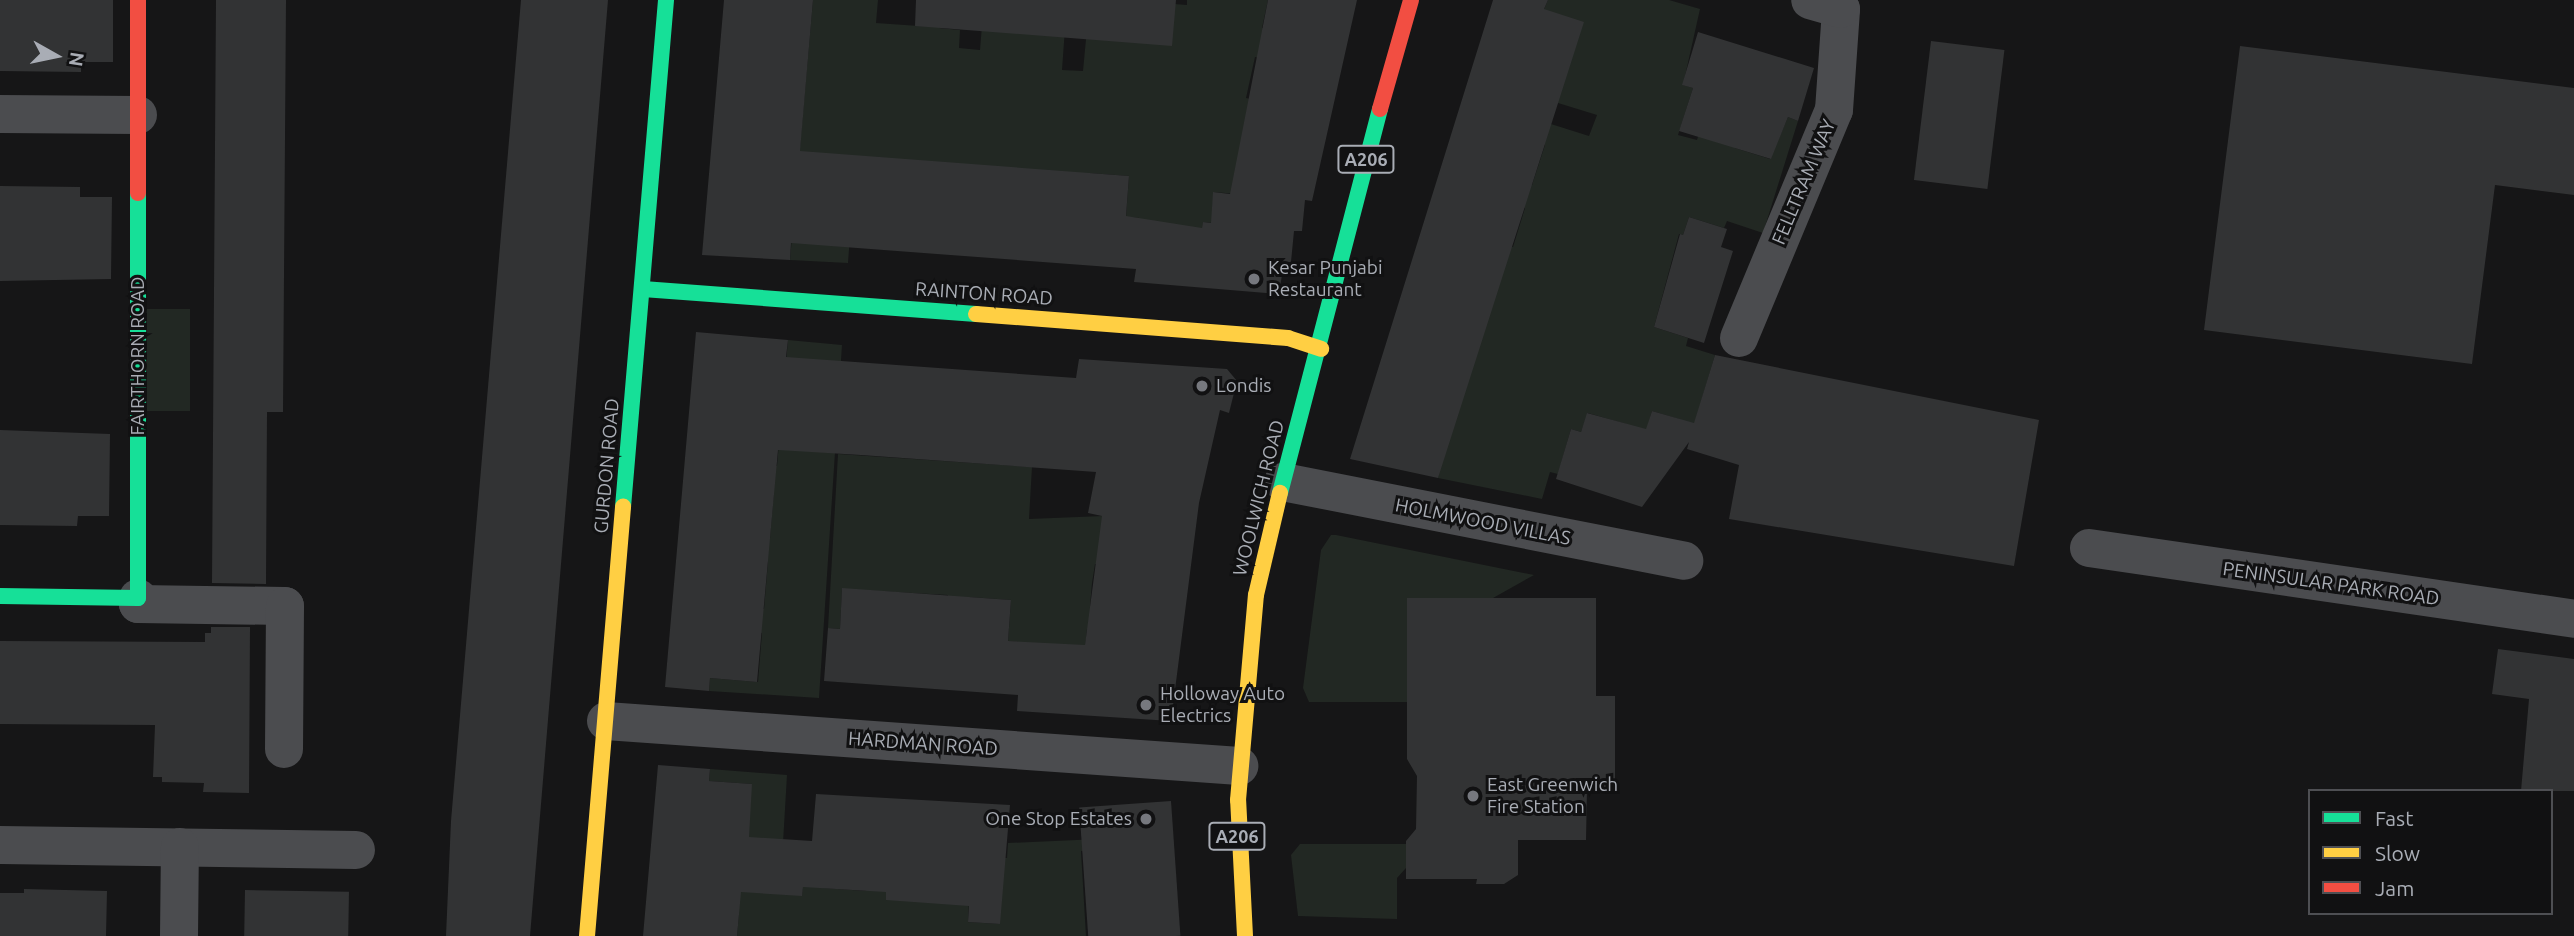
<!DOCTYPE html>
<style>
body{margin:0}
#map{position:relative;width:2574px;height:936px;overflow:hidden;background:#161617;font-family:Ubuntu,sans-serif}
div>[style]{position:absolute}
.green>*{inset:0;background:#222823;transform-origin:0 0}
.building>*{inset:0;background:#323334;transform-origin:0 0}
.street>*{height:38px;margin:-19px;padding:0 19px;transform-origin:19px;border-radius:19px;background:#4b4c4f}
.fast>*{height:16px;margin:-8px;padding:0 8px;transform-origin:8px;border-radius:8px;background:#16e098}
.slow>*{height:16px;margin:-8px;padding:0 8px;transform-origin:8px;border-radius:8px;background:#ffcf43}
.jam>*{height:16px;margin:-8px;padding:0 8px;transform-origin:8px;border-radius:8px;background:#f24e42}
.dots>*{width:19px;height:19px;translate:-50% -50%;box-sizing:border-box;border:4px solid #111112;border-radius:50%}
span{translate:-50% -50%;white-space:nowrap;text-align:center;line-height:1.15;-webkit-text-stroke:6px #111112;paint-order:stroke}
.shield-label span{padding:2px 5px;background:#111112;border:2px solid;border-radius:5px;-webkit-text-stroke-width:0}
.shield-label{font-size:18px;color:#a9adb5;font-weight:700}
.street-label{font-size:19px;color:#a9adb5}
.poi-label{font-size:19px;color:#a9adb5}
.left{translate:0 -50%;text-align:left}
.right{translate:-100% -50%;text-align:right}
.legend{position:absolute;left:2308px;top:789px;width:245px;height:126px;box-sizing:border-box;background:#111112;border:2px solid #4e4f53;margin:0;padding:9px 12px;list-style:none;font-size:21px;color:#a9adb5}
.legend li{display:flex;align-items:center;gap:14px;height:35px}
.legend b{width:35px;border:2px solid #4e4f53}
.north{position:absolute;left:21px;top:21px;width:70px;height:70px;-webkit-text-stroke:5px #111112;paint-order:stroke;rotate:99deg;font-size:19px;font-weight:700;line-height:28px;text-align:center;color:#a9adb5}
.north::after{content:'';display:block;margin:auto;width:24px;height:32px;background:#a9adb5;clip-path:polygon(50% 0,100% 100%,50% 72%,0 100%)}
</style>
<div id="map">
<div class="green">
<div style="clip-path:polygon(813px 0,878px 0,876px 23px,919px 26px,940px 0,939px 28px,960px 30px,959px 48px,980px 50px,984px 0,1067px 0,1062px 70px,1083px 71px,1086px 39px,1122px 0,1187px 5px,1187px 0,1268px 0,1262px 28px,1295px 35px,1289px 64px,1255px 57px,1246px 98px,1279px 105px,1259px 196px,1214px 192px,1212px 212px,1252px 216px,1251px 227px,1203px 222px,1201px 244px,1137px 248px,1139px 218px,1126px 217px,1129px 176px,1089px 173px,853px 195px,848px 263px,790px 260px)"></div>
<div style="clip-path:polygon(1548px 0,1669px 0,1700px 9px,1683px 85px,1693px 88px,1678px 135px,1697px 140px,1705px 113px,1749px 105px,1735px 148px,1770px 159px,1788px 117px,1798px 121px,1763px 233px,1727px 221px,1724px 228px,1689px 217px,1683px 235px,1679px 234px,1654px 327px,1688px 338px,1686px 346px,1715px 355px,1689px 442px,1679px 419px,1652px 411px,1641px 449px,1626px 424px,1588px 413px,1581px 432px,1571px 429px,1558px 474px,1550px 472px,1542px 499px,1438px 478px,1474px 235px,1513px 247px,1525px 208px,1487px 196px,1494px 173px,1532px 185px,1545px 145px,1513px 112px,1589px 136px,1597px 115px,1558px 103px,1544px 9px)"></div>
<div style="left:146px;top:309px;width:44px;height:102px"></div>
<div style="clip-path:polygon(788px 340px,842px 345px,819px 698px,709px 691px,710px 678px,758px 682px,762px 633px,714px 628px,716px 605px,764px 609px,768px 562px,722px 534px,770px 538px,774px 491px,729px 462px,777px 466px)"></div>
<div style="clip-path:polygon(838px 454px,1032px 467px,1029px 519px,1103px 516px,1135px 569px,1095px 564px,1092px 583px,1090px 606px,1130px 611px,1127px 633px,1087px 629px,1085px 649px,1008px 641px,1011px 600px,969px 597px,966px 638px,945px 636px,948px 595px,842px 589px,840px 629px,828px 628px)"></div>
<div style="clip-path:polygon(1331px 535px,1336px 535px,1534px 575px,1493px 598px,1411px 599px,1407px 702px,1309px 702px,1303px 688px,1321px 550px)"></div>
<div style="clip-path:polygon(710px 769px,787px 775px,780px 894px,802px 895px,806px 847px,823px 888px,866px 891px,889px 852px,886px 900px,969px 897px,968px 922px,1000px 924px,994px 858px,1007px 858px,1008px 843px,1121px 838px,1122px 848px,1081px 851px,1086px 936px,737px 936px,739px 913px,698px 910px,752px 784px,709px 781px)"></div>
<div style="clip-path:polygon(1300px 844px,1406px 844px,1406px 868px,1397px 878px,1397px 919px,1298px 916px,1291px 855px)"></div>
</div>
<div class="building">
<div style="clip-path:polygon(0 0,113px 0,113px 62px,81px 62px,81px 72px,0 71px)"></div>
<div style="clip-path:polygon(216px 0,286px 0,283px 412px,267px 412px,266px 584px,212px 583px)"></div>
<div style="clip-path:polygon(521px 0,608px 0,530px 936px,446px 936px,451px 821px)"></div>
<div style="clip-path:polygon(724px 0,813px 0,800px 151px,1129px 176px,1126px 216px,1202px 228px,1203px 222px,1211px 223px,1213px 192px,1230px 194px,1268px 0,1357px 0,1312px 201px,1305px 200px,1302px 231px,1294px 231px,1291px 262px,1284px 262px,1279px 294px,1134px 282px,1136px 269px,791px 243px,790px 260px,702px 255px)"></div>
<div style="clip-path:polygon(916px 0,1176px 0,1172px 46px,915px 26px)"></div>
<div style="clip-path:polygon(1493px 0,1548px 0,1544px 9px,1584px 22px,1438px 478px,1350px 459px)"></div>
<div style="clip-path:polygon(1698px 32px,1814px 68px,1798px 121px,1788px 117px,1771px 159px,1679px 131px,1693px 88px,1682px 85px)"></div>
<div style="left:1931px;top:41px;width:74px;height:140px;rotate:7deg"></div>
<div style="clip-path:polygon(2240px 46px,2574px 88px,2574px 195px,2495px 185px,2472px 364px,2204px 330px)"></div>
<div style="clip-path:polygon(0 186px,80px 187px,80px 197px,112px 197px,111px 279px,0 281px)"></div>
<div style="clip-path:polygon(1689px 217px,1727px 229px,1721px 247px,1733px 251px,1704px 343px,1654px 327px,1680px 234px,1683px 235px)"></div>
<div style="clip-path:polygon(696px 332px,788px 340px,786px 357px,1076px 378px,1079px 359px,1227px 369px,1237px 381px,1229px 413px,1220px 410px,1199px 503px,1171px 721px,1017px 711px,1018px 695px,824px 681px,828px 628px,840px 629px,842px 588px,1011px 600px,1008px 641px,1085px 645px,1102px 516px,1088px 513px,1096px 472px,861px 455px,778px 450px,757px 682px,710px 678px,709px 691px,665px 687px)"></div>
<div style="clip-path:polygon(1715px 355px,2039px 420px,2014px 566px,1729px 519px,1739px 465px,1687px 449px,1689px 442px,1642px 507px,1556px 479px,1571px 429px,1581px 432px,1587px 413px,1646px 429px,1652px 411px,1694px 423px)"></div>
<div style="clip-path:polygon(0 430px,110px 434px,109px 516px,78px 516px,77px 526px,0 525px)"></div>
<div style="clip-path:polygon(1407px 598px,1596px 598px,1596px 696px,1615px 696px,1615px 789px,1587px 789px,1586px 840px,1518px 840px,1518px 875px,1504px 884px,1476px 884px,1477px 879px,1406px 879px,1406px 841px,1416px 829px,1417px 776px,1407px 759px)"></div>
<div style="clip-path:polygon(211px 627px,250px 627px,249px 793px,203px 792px,204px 783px,162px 782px,162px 777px,153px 777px,155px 725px,0 724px,0 641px,205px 642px,205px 633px,211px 633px)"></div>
<div style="clip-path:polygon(2498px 649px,2574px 659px,2574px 791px,2521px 791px,2529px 699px,2492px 694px)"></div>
<div style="clip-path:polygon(658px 765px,710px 769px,709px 781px,752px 784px,749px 837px,812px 841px,816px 794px,1010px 805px,1000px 924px,968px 922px,969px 906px,886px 900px,886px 892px,803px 887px,802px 896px,741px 892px,737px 936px,643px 936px)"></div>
<div style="left:1171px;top:801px;width:135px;height:92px;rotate:86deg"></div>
<div style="clip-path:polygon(24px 889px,107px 891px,106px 936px,0 936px,0 893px,24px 893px)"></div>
<div style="left:245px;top:890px;width:104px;height:46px;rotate:1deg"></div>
</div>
<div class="street">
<div style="left:0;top:114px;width:138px;rotate:0.4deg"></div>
<div style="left:1739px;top:338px;width:247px;rotate:-67.4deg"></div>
<div style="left:1834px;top:110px;width:101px;rotate:-86deg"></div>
<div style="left:1841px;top:9px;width:32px;rotate:-164deg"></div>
<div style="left:1283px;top:482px;width:409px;rotate:11.1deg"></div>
<div style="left:2089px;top:548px;width:490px;rotate:8.3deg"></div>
<div style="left:138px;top:598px;width:6px;rotate:90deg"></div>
<div style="left:138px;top:604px;width:147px;rotate:0.8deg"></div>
<div style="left:285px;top:606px;width:143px;rotate:90.4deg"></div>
<div style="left:606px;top:721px;width:635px;rotate:4.07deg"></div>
<div style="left:0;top:845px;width:356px;rotate:0.8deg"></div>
<div style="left:179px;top:936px;width:89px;rotate:-89.4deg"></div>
</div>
<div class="fast">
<div style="left:643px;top:289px;width:334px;rotate:4.3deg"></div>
<div style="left:1280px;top:493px;width:397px;rotate:-75.4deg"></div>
<div style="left:623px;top:507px;width:509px;rotate:-85.15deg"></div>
<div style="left:0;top:596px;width:138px;rotate:0.8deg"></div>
<div style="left:138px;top:598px;width:405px;rotate:-90deg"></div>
</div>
<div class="slow">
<div style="left:976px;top:314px;width:313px;rotate:4.4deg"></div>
<div style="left:1288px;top:338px;width:35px;rotate:18deg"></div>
<div style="left:587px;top:936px;width:431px;rotate:-85.2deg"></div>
<div style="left:1245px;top:936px;width:136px;rotate:-92.9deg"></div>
<div style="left:1238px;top:800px;width:206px;rotate:-85deg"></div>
<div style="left:1256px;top:595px;width:105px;rotate:-76.8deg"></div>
</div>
<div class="jam">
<div style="left:138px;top:0;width:193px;rotate:90deg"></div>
<div style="left:1380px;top:109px;width:113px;rotate:-74.1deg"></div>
</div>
<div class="dots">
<div style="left:1254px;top:279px;background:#76787e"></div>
<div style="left:1202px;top:386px;background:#76787e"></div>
<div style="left:1146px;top:705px;background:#76787e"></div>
<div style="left:1473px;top:796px;background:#76787e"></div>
<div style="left:1146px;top:819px;background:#76787e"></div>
</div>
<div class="shield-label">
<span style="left:1366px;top:159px">A206</span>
<span style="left:1237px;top:836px">A206</span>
</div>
<div class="street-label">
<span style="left:1804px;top:182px;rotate:-67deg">FELLTRAM WAY</span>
<span style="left:984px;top:294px;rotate:4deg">RAINTON ROAD</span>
<span style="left:138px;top:356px;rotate:-90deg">FAIRTHORN ROAD</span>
<span style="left:607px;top:466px;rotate:-85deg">GURDON ROAD</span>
<span style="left:1259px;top:498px;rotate:-76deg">WOOLWICH ROAD</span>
<span style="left:1483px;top:522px;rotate:11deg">HOLMWOOD VILLAS</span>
<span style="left:2331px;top:584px;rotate:8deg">PENINSULAR PARK ROAD</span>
<span style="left:923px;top:744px;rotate:4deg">HARDMAN ROAD</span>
</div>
<div class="poi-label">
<span class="left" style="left:1268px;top:279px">Kesar Punjabi<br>Restaurant</span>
<span class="left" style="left:1216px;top:386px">Londis</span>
<span class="left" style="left:1160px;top:705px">Holloway Auto<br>Electrics</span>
<span class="left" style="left:1487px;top:796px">East Greenwich<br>Fire Station</span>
<span class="right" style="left:1132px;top:819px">One Stop Estates</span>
</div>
<ul class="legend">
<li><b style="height:9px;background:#16e098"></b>Fast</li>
<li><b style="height:9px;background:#ffcf43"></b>Slow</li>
<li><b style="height:9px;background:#f24e42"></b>Jam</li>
</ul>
<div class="north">N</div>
</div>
